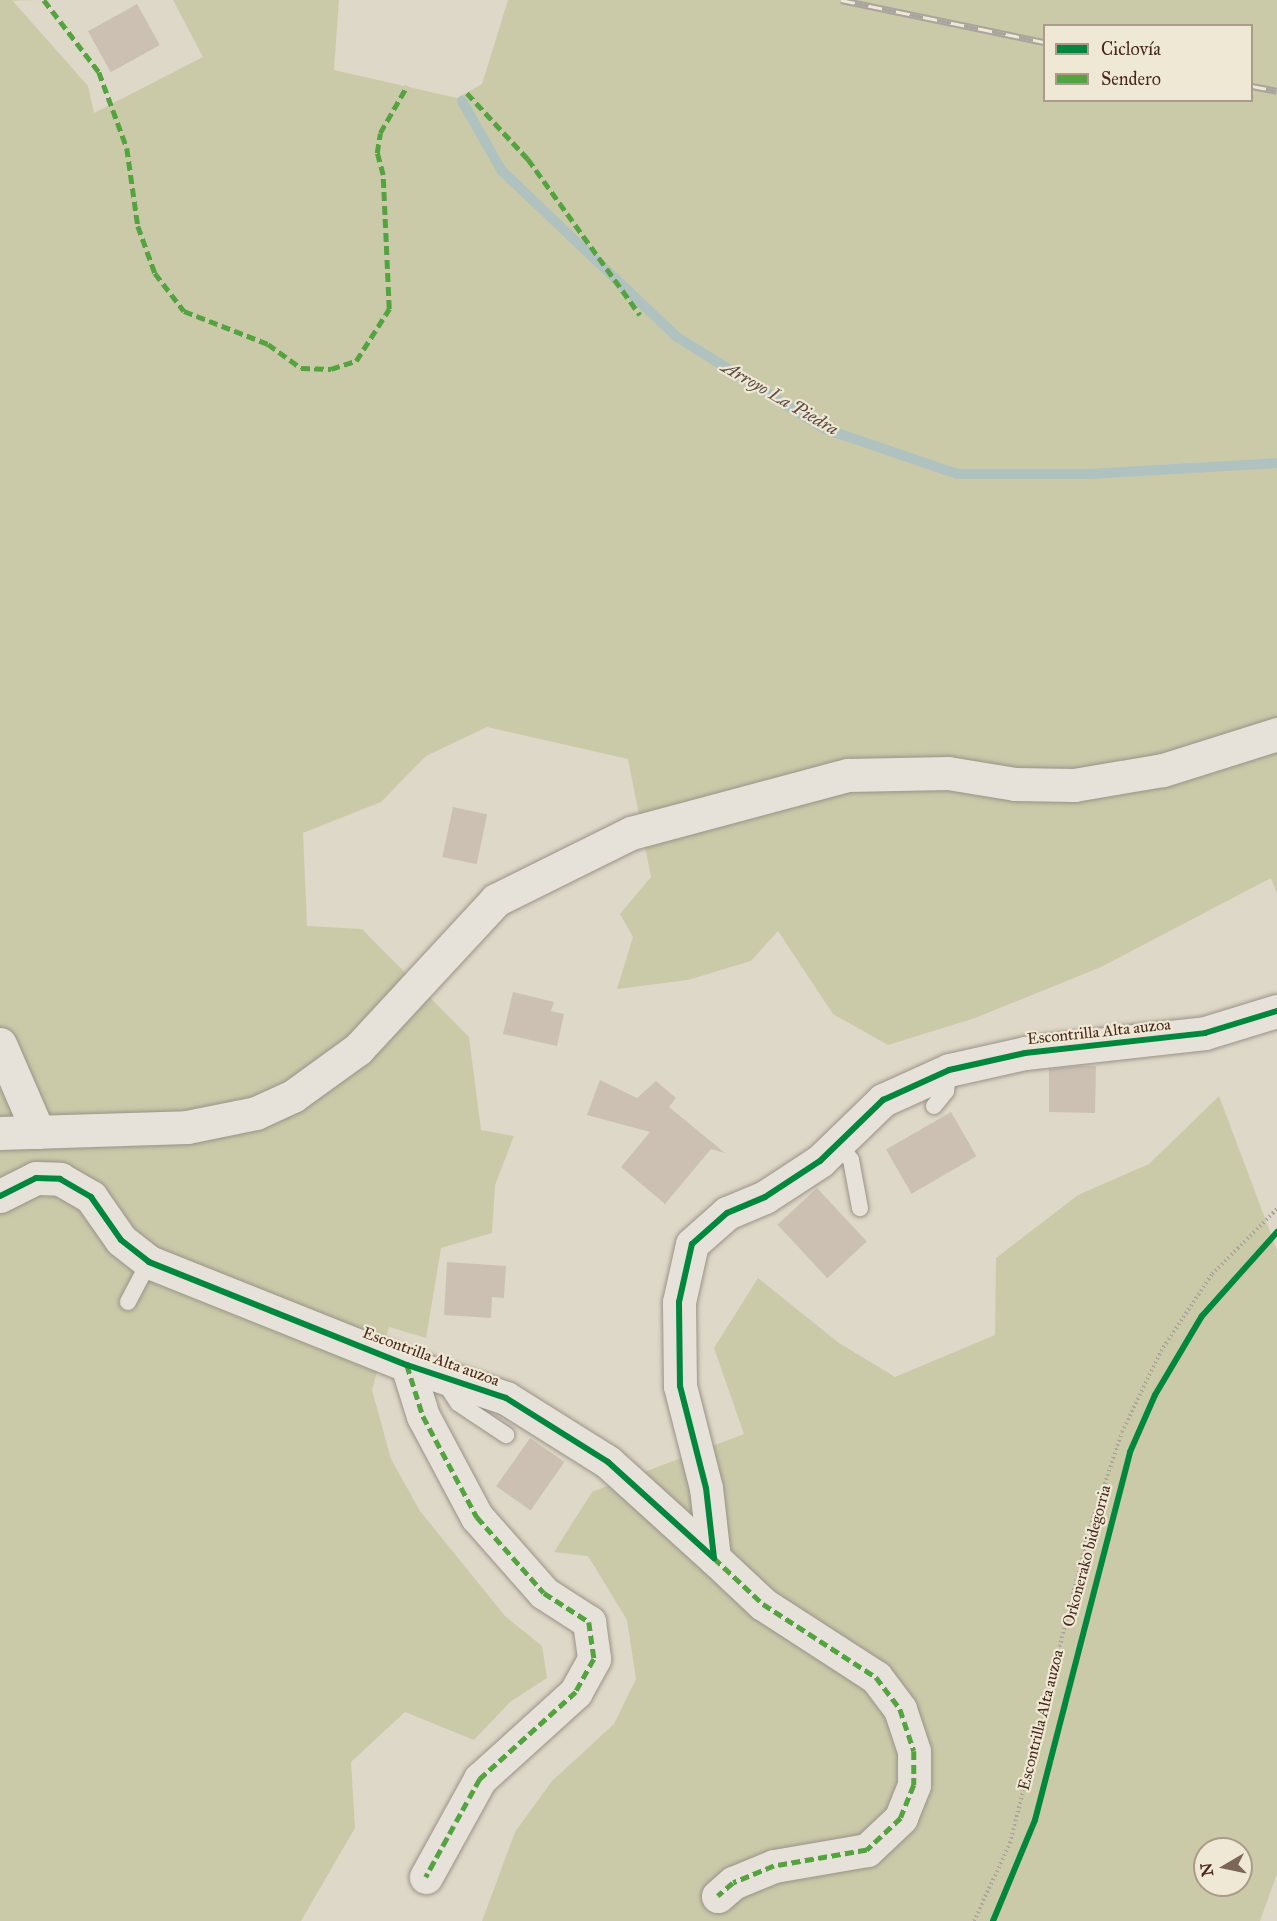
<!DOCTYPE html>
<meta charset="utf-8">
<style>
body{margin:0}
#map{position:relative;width:1277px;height:1921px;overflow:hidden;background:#ded8c8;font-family:"IM FELL Great Primer",serif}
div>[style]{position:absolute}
.green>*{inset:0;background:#cacaa9}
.stream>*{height:10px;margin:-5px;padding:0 5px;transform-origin:5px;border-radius:5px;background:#afc2c0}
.building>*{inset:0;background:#ccc0b2;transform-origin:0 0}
.path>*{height:4px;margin-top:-2px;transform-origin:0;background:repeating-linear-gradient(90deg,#aaa49e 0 1.5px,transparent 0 4.5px)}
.roads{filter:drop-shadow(0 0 2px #999287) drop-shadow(0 0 2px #999287)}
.service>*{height:16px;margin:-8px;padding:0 8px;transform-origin:8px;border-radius:8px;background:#e6e2da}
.minor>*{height:33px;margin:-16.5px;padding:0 16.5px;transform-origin:16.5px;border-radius:16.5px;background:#e6e2da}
.tertiary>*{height:33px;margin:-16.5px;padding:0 16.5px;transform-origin:16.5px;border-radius:16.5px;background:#e6e2da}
.rail>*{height:7px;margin-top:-3.5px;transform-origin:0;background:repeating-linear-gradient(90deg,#efe8d5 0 14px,#aaa49e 0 28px);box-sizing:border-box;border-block:2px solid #aaa49e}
.quiet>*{height:4.5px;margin-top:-2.25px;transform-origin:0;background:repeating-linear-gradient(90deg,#55a340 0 9px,transparent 0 13.5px)}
.cycleway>*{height:6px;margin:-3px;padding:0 3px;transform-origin:3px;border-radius:3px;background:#00873e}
span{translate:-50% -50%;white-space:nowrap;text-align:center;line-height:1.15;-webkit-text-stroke:4.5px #efe8d5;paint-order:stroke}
.street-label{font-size:16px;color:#47281b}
.water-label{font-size:18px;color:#5c4c43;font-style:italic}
.legend{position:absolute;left:1043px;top:24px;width:210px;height:78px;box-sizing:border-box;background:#efe8d5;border:2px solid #ac9b8b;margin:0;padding:8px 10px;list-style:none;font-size:18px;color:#47281b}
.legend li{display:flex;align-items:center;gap:12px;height:30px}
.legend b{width:30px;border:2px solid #ac9b8b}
.north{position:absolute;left:1193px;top:1837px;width:60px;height:60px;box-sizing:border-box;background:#efe8d5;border:2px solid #ac9b8b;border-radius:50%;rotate:261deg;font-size:16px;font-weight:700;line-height:24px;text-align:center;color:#47281b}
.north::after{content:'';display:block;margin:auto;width:21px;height:27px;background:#7c6658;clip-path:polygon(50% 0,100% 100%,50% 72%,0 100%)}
</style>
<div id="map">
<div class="green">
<div style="clip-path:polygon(evenodd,0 0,12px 0,88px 86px,94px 113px,203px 57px,173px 0,339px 0,334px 70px,457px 98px,482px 84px,508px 0,1277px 0,1277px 894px,1271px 878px,1101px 967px,975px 1018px,888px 1045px,833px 1014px,778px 931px,751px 961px,688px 980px,617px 989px,633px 937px,620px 914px,651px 877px,628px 759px,487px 727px,426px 756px,381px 802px,303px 833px,307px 926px,362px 929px,469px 1037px,481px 1130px,514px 1136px,495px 1185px,492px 1233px,441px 1248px,426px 1338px,389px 1327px,372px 1390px,391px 1459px,420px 1511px,505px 1616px,542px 1646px,547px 1678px,510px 1702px,474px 1740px,405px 1712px,351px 1762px,355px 1828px,301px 1921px,0 1921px,0 0,1044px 26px,1252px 26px,1252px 100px,1044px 100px,1044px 26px)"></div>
<div style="clip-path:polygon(evenodd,1219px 1096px,1277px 1250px,1277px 1874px,1260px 1921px,482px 1921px,515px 1832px,552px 1781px,614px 1724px,636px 1679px,627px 1620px,588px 1556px,554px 1552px,592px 1492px,744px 1434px,714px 1348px,758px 1278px,839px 1343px,895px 1377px,995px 1335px,996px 1258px,1078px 1195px,1149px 1164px,1219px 1096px,1205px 1849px,1241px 1849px,1241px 1885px,1205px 1885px,1205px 1849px)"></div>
</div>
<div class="stream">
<div style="left:462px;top:101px;width:81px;rotate:60.3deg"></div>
<div style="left:502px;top:171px;width:241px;rotate:43.5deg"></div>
<div style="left:677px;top:337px;width:174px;rotate:31.9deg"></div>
<div style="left:825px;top:429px;width:139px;rotate:18.8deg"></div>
<div style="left:957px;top:474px;width:131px"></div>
<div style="left:1088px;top:474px;width:189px;rotate:-3.3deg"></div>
</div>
<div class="building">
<div style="left:137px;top:4px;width:47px;height:56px;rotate:61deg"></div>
<div style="left:453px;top:807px;width:35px;height:51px;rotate:12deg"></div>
<div style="clip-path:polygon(513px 992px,554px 1002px,551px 1011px,564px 1014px,557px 1046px,503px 1034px)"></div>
<div style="clip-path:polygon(1078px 1066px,1096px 1066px,1095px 1113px,1049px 1112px,1049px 1069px)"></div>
<div style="clip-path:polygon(600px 1080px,637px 1098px,656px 1081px,676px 1098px,669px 1107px,725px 1153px,711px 1149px,665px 1204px,621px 1167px,650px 1132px,587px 1115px)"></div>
<div style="left:951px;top:1112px;width:51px;height:75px;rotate:60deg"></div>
<div style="left:817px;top:1188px;width:73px;height:54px;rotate:47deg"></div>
<div style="clip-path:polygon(447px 1262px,506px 1266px,504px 1298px,492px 1297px,491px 1318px,444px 1315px)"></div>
<div style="left:530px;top:1438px;width:42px;height:59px;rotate:35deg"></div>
</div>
<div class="path">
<div style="left:974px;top:1921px;width:86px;rotate:-65.2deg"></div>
<div style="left:1010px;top:1843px;width:322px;rotate:-75.8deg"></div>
<div style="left:1089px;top:1531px;width:104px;rotate:-71.6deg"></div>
<div style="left:1122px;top:1432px;width:90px;rotate:-64.3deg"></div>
<div style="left:1161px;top:1351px;width:92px;rotate:-56.5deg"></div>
<div style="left:1212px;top:1274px;width:92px;rotate:-45deg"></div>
</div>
<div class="roads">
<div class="service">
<div style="left:934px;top:1106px;width:19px;rotate:-51deg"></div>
<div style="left:946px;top:1091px;width:21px;rotate:-82deg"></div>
<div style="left:839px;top:1143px;width:21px;rotate:55deg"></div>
<div style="left:851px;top:1160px;width:49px;rotate:79.4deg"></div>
<div style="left:128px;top:1302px;width:45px;rotate:-62.3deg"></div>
<div style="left:443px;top:1380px;width:27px;rotate:57deg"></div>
<div style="left:458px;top:1403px;width:58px;rotate:33.7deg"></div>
</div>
<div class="minor">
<div style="left:0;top:1044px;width:96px;rotate:66.6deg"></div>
<div style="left:0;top:1196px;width:40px;rotate:-26.6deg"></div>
<div style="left:36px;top:1178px;width:24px;rotate:2deg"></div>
<div style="left:60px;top:1179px;width:36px;rotate:30deg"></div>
<div style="left:91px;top:1197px;width:52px;rotate:55.1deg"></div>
<div style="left:121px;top:1240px;width:36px;rotate:38deg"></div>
<div style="left:149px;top:1262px;width:278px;rotate:21.8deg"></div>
<div style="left:407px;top:1365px;width:104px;rotate:18.4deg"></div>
<div style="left:506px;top:1398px;width:120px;rotate:32.1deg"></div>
<div style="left:608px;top:1462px;width:143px;rotate:42.2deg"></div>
<div style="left:714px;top:1558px;width:70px;rotate:-96.5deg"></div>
<div style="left:706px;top:1488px;width:105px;rotate:-104.3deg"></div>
<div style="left:680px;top:1386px;width:84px;rotate:-90.7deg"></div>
<div style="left:679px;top:1302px;width:59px;rotate:-77.4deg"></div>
<div style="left:692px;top:1244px;width:47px;rotate:-41.5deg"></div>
<div style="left:727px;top:1213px;width:41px;rotate:-22.8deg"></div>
<div style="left:765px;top:1197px;width:66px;rotate:-33.2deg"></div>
<div style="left:820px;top:1161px;width:88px;rotate:-44.1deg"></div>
<div style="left:883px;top:1100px;width:72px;rotate:-24.4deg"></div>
<div style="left:949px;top:1070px;width:78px;rotate:-12.6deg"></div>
<div style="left:1025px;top:1053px;width:181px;rotate:-6.3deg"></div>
<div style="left:1205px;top:1033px;width:75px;rotate:-17deg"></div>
<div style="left:407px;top:1365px;width:53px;rotate:72.6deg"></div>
<div style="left:423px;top:1416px;width:115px;rotate:61.9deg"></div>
<div style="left:477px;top:1517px;width:101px;rotate:48.6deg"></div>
<div style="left:544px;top:1593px;width:54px;rotate:32.8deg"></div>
<div style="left:589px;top:1622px;width:37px;rotate:82deg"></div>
<div style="left:594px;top:1659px;width:38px;rotate:119deg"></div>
<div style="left:576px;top:1692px;width:130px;rotate:137.8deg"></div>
<div style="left:480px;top:1779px;width:112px;rotate:118.9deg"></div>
<div style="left:714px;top:1558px;width:67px;rotate:43.2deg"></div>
<div style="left:763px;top:1604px;width:135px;rotate:32.9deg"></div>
<div style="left:876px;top:1677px;width:40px;rotate:53deg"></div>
<div style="left:900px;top:1709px;width:44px;rotate:71.6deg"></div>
<div style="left:914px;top:1751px;width:34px;rotate:90deg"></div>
<div style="left:914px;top:1785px;width:35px;rotate:112deg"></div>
<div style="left:901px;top:1818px;width:47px;rotate:136.7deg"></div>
<div style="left:867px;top:1850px;width:94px;rotate:170.2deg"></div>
<div style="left:774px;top:1866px;width:44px;rotate:157.5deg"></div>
<div style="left:733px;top:1883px;width:20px;rotate:139deg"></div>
</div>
<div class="tertiary">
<div style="left:0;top:1133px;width:187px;rotate:-1.8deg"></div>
<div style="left:187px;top:1127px;width:70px;rotate:-11.5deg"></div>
<div style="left:256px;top:1113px;width:41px;rotate:-24.7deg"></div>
<div style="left:293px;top:1096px;width:80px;rotate:-35.9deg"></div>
<div style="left:358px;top:1049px;width:203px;rotate:-47.2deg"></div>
<div style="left:496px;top:900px;width:151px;rotate:-26.4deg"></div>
<div style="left:631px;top:833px;width:225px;rotate:-15deg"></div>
<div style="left:848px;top:775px;width:100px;rotate:-1.1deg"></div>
<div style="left:948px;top:773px;width:68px;rotate:9.3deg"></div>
<div style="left:1015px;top:784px;width:59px;rotate:1deg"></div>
<div style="left:1074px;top:785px;width:90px;rotate:-9.6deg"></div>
<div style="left:1163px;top:770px;width:120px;rotate:-17.5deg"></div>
</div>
</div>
<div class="rail">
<div style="left:841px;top:0;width:207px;rotate:11.7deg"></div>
<div style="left:1252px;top:86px;width:25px;rotate:11deg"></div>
</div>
<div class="quiet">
<div style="left:44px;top:0;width:91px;rotate:52.6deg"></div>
<div style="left:99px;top:72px;width:81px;rotate:69.8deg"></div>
<div style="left:127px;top:148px;width:79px;rotate:82deg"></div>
<div style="left:138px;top:226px;width:50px;rotate:70.1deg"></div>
<div style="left:155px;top:273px;width:48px;rotate:52.7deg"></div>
<div style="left:184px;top:311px;width:90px;rotate:21.4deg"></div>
<div style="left:268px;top:344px;width:41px;rotate:36deg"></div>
<div style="left:301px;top:368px;width:30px;rotate:2deg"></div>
<div style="left:331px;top:369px;width:26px;rotate:-18deg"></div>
<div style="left:356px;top:361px;width:62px;rotate:-57.6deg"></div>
<div style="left:389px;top:309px;width:134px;rotate:-92.6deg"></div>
<div style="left:383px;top:175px;width:23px;rotate:-105deg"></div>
<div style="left:377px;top:153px;width:20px;rotate:-81deg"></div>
<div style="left:380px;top:133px;width:54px;rotate:-60.1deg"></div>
<div style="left:467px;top:93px;width:90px;rotate:47.3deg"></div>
<div style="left:528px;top:159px;width:192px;rotate:54.3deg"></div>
<div style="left:407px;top:1365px;width:53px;rotate:72.6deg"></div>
<div style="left:423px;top:1416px;width:115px;rotate:61.9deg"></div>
<div style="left:477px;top:1517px;width:101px;rotate:48.6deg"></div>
<div style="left:544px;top:1593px;width:54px;rotate:32.8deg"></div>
<div style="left:589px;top:1622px;width:37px;rotate:82deg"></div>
<div style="left:594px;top:1659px;width:38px;rotate:119deg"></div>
<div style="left:576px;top:1692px;width:130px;rotate:137.8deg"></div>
<div style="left:480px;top:1779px;width:112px;rotate:118.9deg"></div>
<div style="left:714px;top:1558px;width:67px;rotate:43.2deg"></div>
<div style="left:763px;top:1604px;width:135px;rotate:32.9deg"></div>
<div style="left:876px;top:1677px;width:40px;rotate:53deg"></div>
<div style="left:900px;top:1709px;width:44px;rotate:71.6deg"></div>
<div style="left:914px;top:1751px;width:34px;rotate:90deg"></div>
<div style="left:914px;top:1785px;width:35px;rotate:112deg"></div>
<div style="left:901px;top:1818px;width:47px;rotate:136.7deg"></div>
<div style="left:867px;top:1850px;width:94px;rotate:170.2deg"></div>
<div style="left:774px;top:1866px;width:44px;rotate:157.5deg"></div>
<div style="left:733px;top:1883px;width:20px;rotate:139deg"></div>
</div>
<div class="cycleway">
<div style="left:0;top:1196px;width:40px;rotate:-26.6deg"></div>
<div style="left:36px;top:1178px;width:24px;rotate:2deg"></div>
<div style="left:60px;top:1179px;width:36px;rotate:30deg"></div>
<div style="left:91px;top:1197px;width:52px;rotate:55.1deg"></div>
<div style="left:121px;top:1240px;width:36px;rotate:38deg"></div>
<div style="left:149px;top:1262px;width:278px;rotate:21.8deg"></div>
<div style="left:407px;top:1365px;width:104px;rotate:18.4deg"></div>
<div style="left:506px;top:1398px;width:120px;rotate:32.1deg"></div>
<div style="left:608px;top:1462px;width:143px;rotate:42.2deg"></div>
<div style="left:714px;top:1558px;width:70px;rotate:-96.5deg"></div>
<div style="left:706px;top:1488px;width:105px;rotate:-104.3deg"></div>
<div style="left:680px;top:1386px;width:84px;rotate:-90.7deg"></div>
<div style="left:679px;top:1302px;width:59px;rotate:-77.4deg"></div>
<div style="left:692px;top:1244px;width:47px;rotate:-41.5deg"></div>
<div style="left:727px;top:1213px;width:41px;rotate:-22.8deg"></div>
<div style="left:765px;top:1197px;width:66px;rotate:-33.2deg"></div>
<div style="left:820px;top:1161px;width:88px;rotate:-44.1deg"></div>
<div style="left:883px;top:1100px;width:72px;rotate:-24.4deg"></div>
<div style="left:949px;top:1070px;width:78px;rotate:-12.6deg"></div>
<div style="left:1025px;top:1053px;width:181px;rotate:-6.3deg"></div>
<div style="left:1205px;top:1033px;width:75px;rotate:-17deg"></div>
<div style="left:993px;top:1921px;width:109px;rotate:-67.4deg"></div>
<div style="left:1035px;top:1820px;width:380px;rotate:-75.5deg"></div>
<div style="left:1130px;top:1452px;width:62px;rotate:-66.3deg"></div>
<div style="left:1155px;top:1395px;width:92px;rotate:-59.3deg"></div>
<div style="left:1202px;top:1316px;width:113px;rotate:-48.2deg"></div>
</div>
<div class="street-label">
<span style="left:1099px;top:1032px;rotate:-6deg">Escontrilla Alta auzoa</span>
<span style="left:431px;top:1357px;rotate:20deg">Escontrilla Alta auzoa</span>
<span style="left:1087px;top:1556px;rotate:-75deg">Orkonerako bidegorria</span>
<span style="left:1041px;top:1720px;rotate:-76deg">Escontrilla Alta auzoa</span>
</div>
<div class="water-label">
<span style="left:780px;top:398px;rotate:30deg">Arroyo La Piedra</span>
</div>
<ul class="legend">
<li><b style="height:8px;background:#00873e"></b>Ciclovía</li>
<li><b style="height:8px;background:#55a340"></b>Sendero</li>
</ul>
<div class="north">N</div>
</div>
